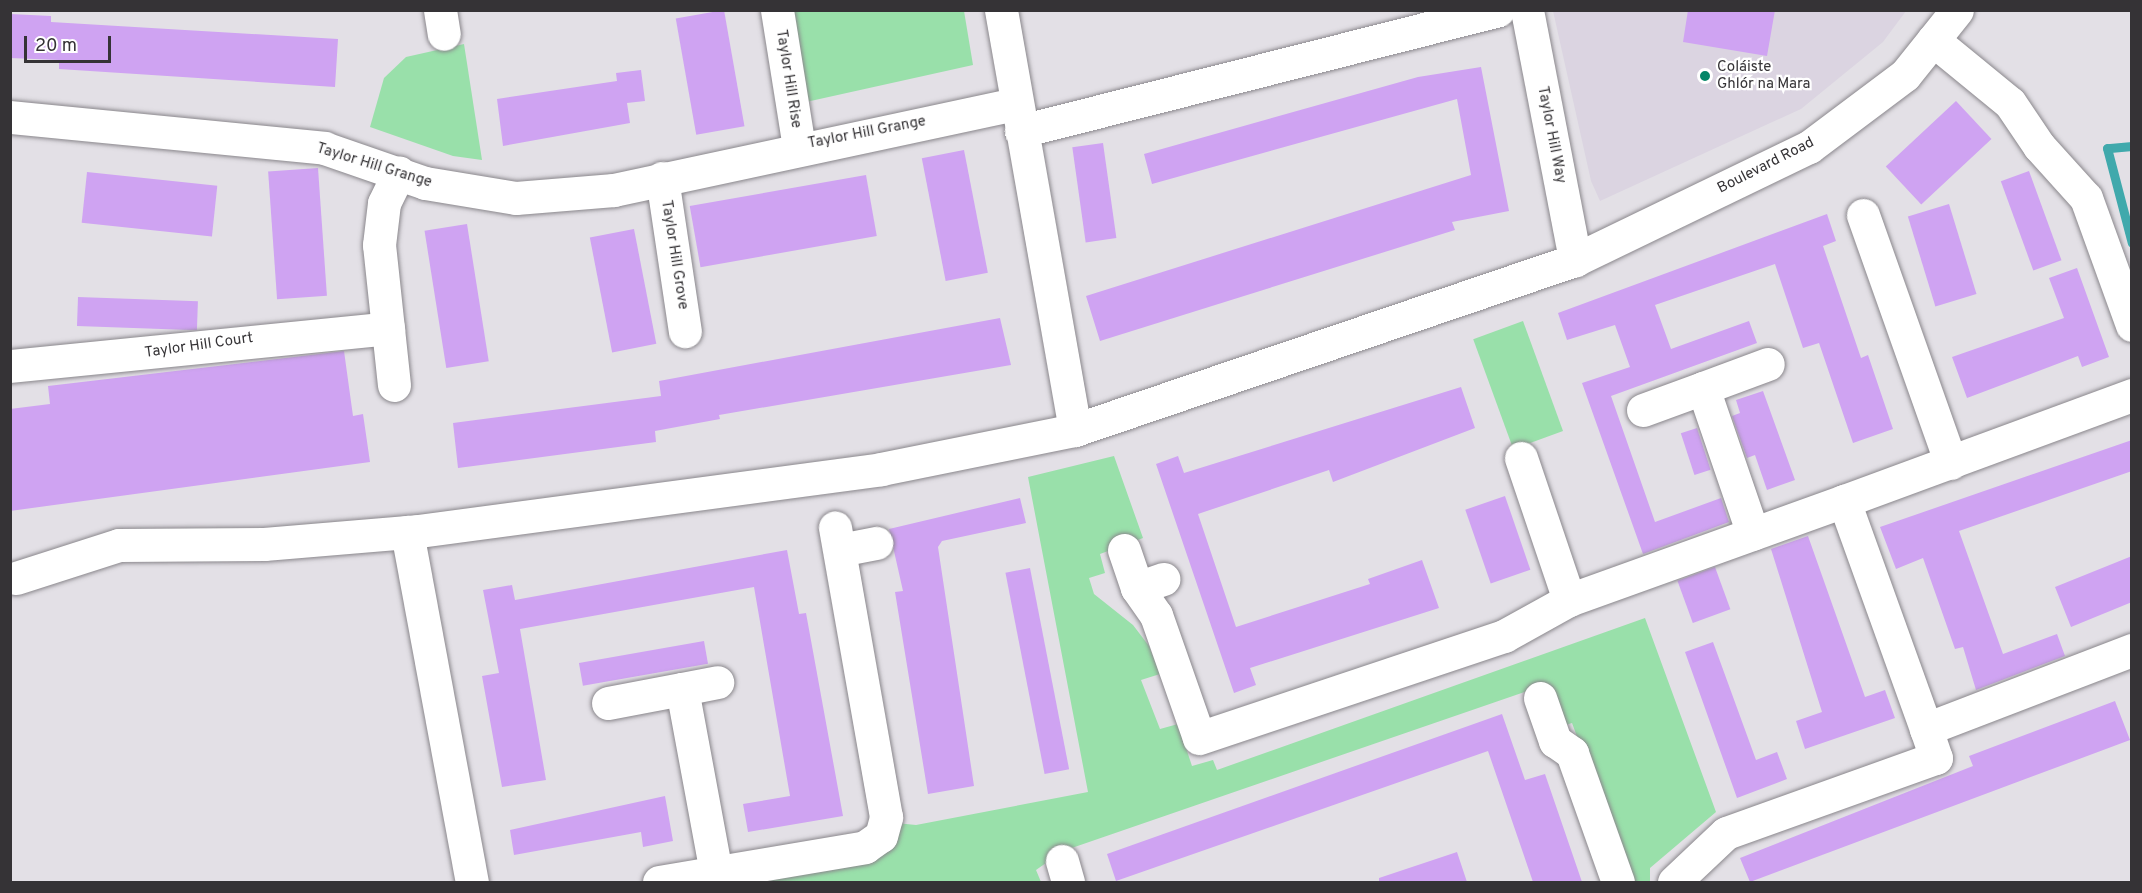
<!DOCTYPE html>
<meta charset="utf-8">
<style>
body{margin:0}
#map{position:relative;width:2142px;height:893px;overflow:hidden;background:#e3e0e6;font-family:Overpass,sans-serif}
div>[style]{position:absolute}
.built>*{inset:0;background:#dbd4e1}
.green>*{inset:0;background:#99e0aa;transform-origin:0 0}
.stream>*{height:9px;margin:-4.5px;padding:0 4.5px;transform-origin:4.5px;border-radius:4.5px;background:#40a9ac}
.building>*{inset:0;background:#cfa3f2;transform-origin:0 0}
.roads{filter:drop-shadow(0 0 2px #8a878c) drop-shadow(0 0 2px #8a878c)}
.street>*{height:33px;margin:-16.5px;padding:0 16.5px;transform-origin:16.5px;border-radius:16.5px;background:#fff}
.dots>*{width:16px;height:16px;translate:-50% -50%;box-sizing:border-box;border:3px solid #fff;border-radius:50%}
span{translate:-50% -50%;white-space:nowrap;text-align:center;line-height:1.15;-webkit-text-stroke:4.5px #fff;paint-order:stroke}
.poi-label{font-size:15px;color:#353336}
.left{translate:0 -50%;text-align:left}
.street-label{font-size:15px;color:#353336}
.frame{position:absolute;inset:0;border:12px solid #353336;pointer-events:none}
.scale{position:absolute;left:24px;top:36px;width:87px;height:27px;box-sizing:border-box;border:3px solid #353336;border-top:0;padding-left:8px;font-size:18px;line-height:21px;white-space:nowrap;color:#353336;-webkit-text-stroke:4px #fff;paint-order:stroke}
</style>
<div id="map">
<div class="built">
<div style="clip-path:polygon(1553px 11px,1906px 11px,1883px 42px,1801px 109px,1600px 201px,1591px 181px)"></div>
</div>
<div class="green">
<div style="clip-path:polygon(783px 11px,964px 11px,973px 65px,797px 104px)"></div>
<div style="clip-path:polygon(464px 44px,482px 160px,453px 156px,370px 127px,384px 78px,406px 57px)"></div>
<div style="left:1523px;top:321px;width:117px;height:53px;rotate:70deg"></div>
<div style="clip-path:polygon(1114px 456px,1143px 538px,1100px 554px,1105px 573px,1089px 578px,1094px 594px,1133px 625px,1149px 646px,1160px 674px,1141px 680px,1160px 729px,1178px 724px,1192px 766px,1213px 760px,1217px 770px,1645px 618px,1716px 812px,1650px 868px,1650px 882px,1631px 882px,1572px 723px,1562px 726px,1536px 688px,1063px 851px,1036px 870px,1041px 882px,761px 882px,896px 823px,916px 825px,1088px 792px,1028px 477px)"></div>
</div>
<div class="stream">
<div style="left:2132px;top:146px;width:25px;rotate:175deg"></div>
<div style="left:2107px;top:148px;width:98px;rotate:75.3deg"></div>
</div>
<div class="building">
<div style="left:724px;top:10px;width:118px;height:49px;rotate:80deg"></div>
<div style="clip-path:polygon(1688px 10px,1775px 10px,1767px 56px,1683px 42px)"></div>
<div style="clip-path:polygon(10px 14px,51px 16px,51px 22px,338px 39px,335px 87px,59px 69px,59px 60px,10px 58px)"></div>
<div style="clip-path:polygon(1481px 67px,1509px 211px,1452px 222px,1455px 230px,1100px 341px,1086px 296px,1471px 175px,1457px 99px,1152px 184px,1144px 154px,1418px 77px)"></div>
<div style="clip-path:polygon(641px 70px,645px 101px,627px 103px,630px 123px,503px 146px,497px 99px,617px 81px,616px 73px)"></div>
<div style="left:1956px;top:101px;width:52px;height:96px;rotate:47deg"></div>
<div style="left:1103px;top:143px;width:96px;height:31px;rotate:82deg"></div>
<div style="left:964px;top:150px;width:125px;height:43px;rotate:79deg"></div>
<div style="left:318px;top:168px;width:128px;height:50px;rotate:86deg"></div>
<div style="left:2029px;top:171px;width:95px;height:30px;rotate:70deg"></div>
<div style="left:87px;top:172px;width:131px;height:51px;rotate:6deg"></div>
<div style="left:866px;top:175px;width:62px;height:179px;rotate:80deg"></div>
<div style="left:1949px;top:204px;width:94px;height:43px;rotate:73deg"></div>
<div style="clip-path:polygon(1827px 214px,1836px 241px,1823px 246px,1861px 358px,1868px 355px,1893px 429px,1853px 443px,1819px 343px,1803px 348px,1775px 264px,1655px 305px,1671px 349px,1749px 321px,1757px 343px,1611px 396px,1655px 522px,1721px 498px,1729px 522px,1643px 554px,1582px 383px,1630px 367px,1615px 325px,1567px 340px,1558px 313px)"></div>
<div style="left:467px;top:224px;width:139px;height:43px;rotate:81deg"></div>
<div style="left:634px;top:229px;width:117px;height:45px;rotate:79deg"></div>
<div style="clip-path:polygon(2077px 268px,2109px 357px,2082px 367px,2078px 356px,1967px 398px,1952px 357px,2064px 318px,2049px 278px)"></div>
<div style="left:78px;top:297px;width:120px;height:29px;rotate:2deg"></div>
<div style="clip-path:polygon(1000px 318px,1011px 365px,719px 415px,720px 419px,655px 431px,656px 442px,458px 468px,453px 423px,661px 396px,659px 381px)"></div>
<div style="clip-path:polygon(344px 351px,353px 416px,363px 414px,370px 462px,10px 511px,10px 409px,50px 404px,48px 386px)"></div>
<div style="clip-path:polygon(1461px 387px,1475px 428px,1333px 482px,1329px 470px,1198px 514px,1236px 627px,1370px 584px,1368px 579px,1422px 560px,1439px 608px,1250px 668px,1256px 685px,1234px 693px,1156px 464px,1178px 456px,1184px 473px)"></div>
<div style="clip-path:polygon(1763px 391px,1795px 480px,1767px 490px,1755px 455px,1747px 458px,1732px 416px,1740px 413px,1736px 400px)"></div>
<div style="left:1697px;top:428px;width:44px;height:17px;rotate:72deg"></div>
<div style="clip-path:polygon(2132px 440px,2132px 471px,1959px 531px,2003px 654px,2057px 634px,2065px 656px,1976px 690px,1963px 647px,1955px 649px,1923px 558px,1896px 569px,1880px 527px)"></div>
<div style="left:1505px;top:496px;width:78px;height:42px;rotate:71deg"></div>
<div style="clip-path:polygon(1020px 498px,1026px 523px,942px 541px,938px 547px,974px 786px,928px 794px,895px 592px,903px 591px,889px 529px)"></div>
<div style="clip-path:polygon(1808px 536px,1865px 697px,1885px 690px,1895px 718px,1805px 749px,1796px 721px,1822px 712px,1771px 549px)"></div>
<div style="clip-path:polygon(787px 550px,799px 614px,806px 613px,843px 816px,748px 832px,743px 804px,790px 796px,754px 587px,520px 629px,546px 780px,502px 787px,482px 676px,499px 673px,483px 590px,512px 585px,515px 600px)"></div>
<div style="clip-path:polygon(2132px 556px,2132px 602px,2071px 627px,2055px 587px)"></div>
<div style="left:1715px;top:567px;width:45px;height:40px;rotate:70deg"></div>
<div style="left:1030px;top:568px;width:205px;height:25px;rotate:79deg"></div>
<div style="left:704px;top:641px;width:23px;height:127px;rotate:80deg"></div>
<div style="clip-path:polygon(1713px 642px,1756px 760px,1777px 752px,1787px 779px,1737px 798px,1685px 652px)"></div>
<div style="clip-path:polygon(2115px 701px,2130px 740px,1750px 882px,1740px 858px,1973px 766px,1969px 756px)"></div>
<div style="clip-path:polygon(1502px 714px,1525px 780px,1545px 774px,1582px 882px,1533px 882px,1488px 751px,1116px 881px,1107px 854px)"></div>
<div style="clip-path:polygon(665px 796px,673px 841px,643px 847px,641px 832px,514px 855px,510px 830px)"></div>
<div style="clip-path:polygon(1457px 852px,1467px 882px,1379px 882px,1379px 878px)"></div>
</div>
<div class="roads">
<div class="street">
<div style="left:440px;top:10px;width:24px;rotate:81deg"></div>
<div style="left:777px;top:10px;width:139px;rotate:80.9deg"></div>
<div style="left:1001px;top:10px;width:426px;rotate:80deg"></div>
<div style="left:1527px;top:10px;width:255px;rotate:79.1deg"></div>
<div style="left:1933px;top:40px;width:99px;rotate:39.3deg"></div>
<div style="left:2010px;top:103px;width:52px;rotate:56deg"></div>
<div style="left:2039px;top:146px;width:70px;rotate:47.9deg"></div>
<div style="left:2086px;top:198px;width:135px;rotate:70.1deg"></div>
<div style="left:10px;top:117px;width:316px;rotate:5.6deg"></div>
<div style="left:324px;top:148px;width:107px;rotate:19.1deg"></div>
<div style="left:425px;top:183px;width:92px;rotate:9.4deg"></div>
<div style="left:516px;top:198px;width:98px;rotate:-4.7deg"></div>
<div style="left:614px;top:190px;width:411px;rotate:-12.1deg"></div>
<div style="left:1021px;top:131px;width:492px;rotate:-14.2deg"></div>
<div style="left:662px;top:178px;width:155px;rotate:81.5deg"></div>
<div style="left:1863px;top:215px;width:263px;rotate:70.5deg"></div>
<div style="left:10px;top:366px;width:380px;rotate:-5.7deg"></div>
<div style="left:394px;top:385px;width:141px;rotate:-96.1deg"></div>
<div style="left:379px;top:245px;width:42px;rotate:-83.2deg"></div>
<div style="left:384px;top:203px;width:34px;rotate:-64deg"></div>
<div style="left:1703px;top:388px;width:69px;rotate:-20.3deg"></div>
<div style="left:1643px;top:410px;width:64px;rotate:-20.1deg"></div>
<div style="left:1703px;top:388px;width:154px;rotate:71.1deg"></div>
<div style="left:1521px;top:458px;width:150px;rotate:71.3deg"></div>
<div style="left:1844px;top:501px;width:307px;rotate:-20.2deg"></div>
<div style="left:407px;top:532px;width:356px;rotate:79.5deg"></div>
<div style="left:840px;top:550px;width:37px;rotate:-11deg"></div>
<div style="left:1124px;top:550px;width:40px;rotate:71.1deg"></div>
<div style="left:1137px;top:588px;width:33px;rotate:55deg"></div>
<div style="left:1156px;top:615px;width:130px;rotate:70.7deg"></div>
<div style="left:1199px;top:738px;width:322px;rotate:-18.5deg"></div>
<div style="left:1504px;top:636px;width:74px;rotate:-29deg"></div>
<div style="left:1569px;top:600px;width:292px;rotate:-19.8deg"></div>
<div style="left:1844px;top:501px;width:242px;rotate:70.2deg"></div>
<div style="left:16px;top:578px;width:108px;rotate:-17.8deg"></div>
<div style="left:119px;top:545px;width:145px;rotate:-0.4deg"></div>
<div style="left:264px;top:544px;width:156px;rotate:-4.8deg"></div>
<div style="left:419px;top:531px;width:466px;rotate:-7.6deg"></div>
<div style="left:881px;top:469px;width:198px;rotate:-11.4deg"></div>
<div style="left:1075px;top:430px;width:528px;rotate:-18.78deg"></div>
<div style="left:1575px;top:260px;width:260px;rotate:-25.8deg"></div>
<div style="left:1809px;top:147px;width:120px;rotate:-36.9deg"></div>
<div style="left:1905px;top:75px;width:83px;rotate:-51.3deg"></div>
<div style="left:1137px;top:588px;width:28px;rotate:-19deg"></div>
<div style="left:682px;top:689px;width:36px;rotate:-11deg"></div>
<div style="left:1540px;top:698px;width:46px;rotate:70.8deg"></div>
<div style="left:1555px;top:741px;width:21px;rotate:35deg"></div>
<div style="left:1572px;top:753px;width:137px;rotate:70.4deg"></div>
<div style="left:608px;top:703px;width:75px;rotate:-10.7deg"></div>
<div style="left:682px;top:689px;width:186px;rotate:79.5deg"></div>
<div style="left:1062px;top:861px;width:22px;rotate:74deg"></div>
<div style="left:659px;top:882px;width:209px;rotate:-9.6deg"></div>
<div style="left:865px;top:847px;width:19px;rotate:-35deg"></div>
<div style="left:881px;top:836px;width:20px;rotate:-75deg"></div>
<div style="left:886px;top:817px;width:294px;rotate:-100deg"></div>
<div style="left:1674px;top:882px;width:71px;rotate:-43.3deg"></div>
<div style="left:1726px;top:833px;width:223px;rotate:-19.7deg"></div>
<div style="left:1936px;top:758px;width:31px;rotate:-109deg"></div>
<div style="left:1926px;top:729px;width:221px;rotate:-21deg"></div>
</div>
</div>
<div class="dots">
<div style="left:1705px;top:76px;background:#038567"></div>
</div>
<div class="poi-label">
<span class="left" style="left:1717px;top:76px">Coláiste<br>Ghlór na Mara</span>
</div>
<div class="street-label">
<span style="left:788px;top:79px;rotate:81deg">Taylor Hill Rise</span>
<span style="left:867px;top:133px;rotate:-11deg">Taylor Hill Grange</span>
<span style="left:1551px;top:135px;rotate:79deg">Taylor Hill Way</span>
<span style="left:374px;top:166px;rotate:17deg">Taylor Hill Grange</span>
<span style="left:1766px;top:166px;rotate:-27deg">Boulevard Road</span>
<span style="left:674px;top:255px;rotate:81deg">Taylor Hill Grove</span>
<span style="left:199px;top:346px;rotate:-8deg">Taylor Hill Court</span>
</div>
<div class="frame"></div>
<div class="scale">20 m</div>
</div>
